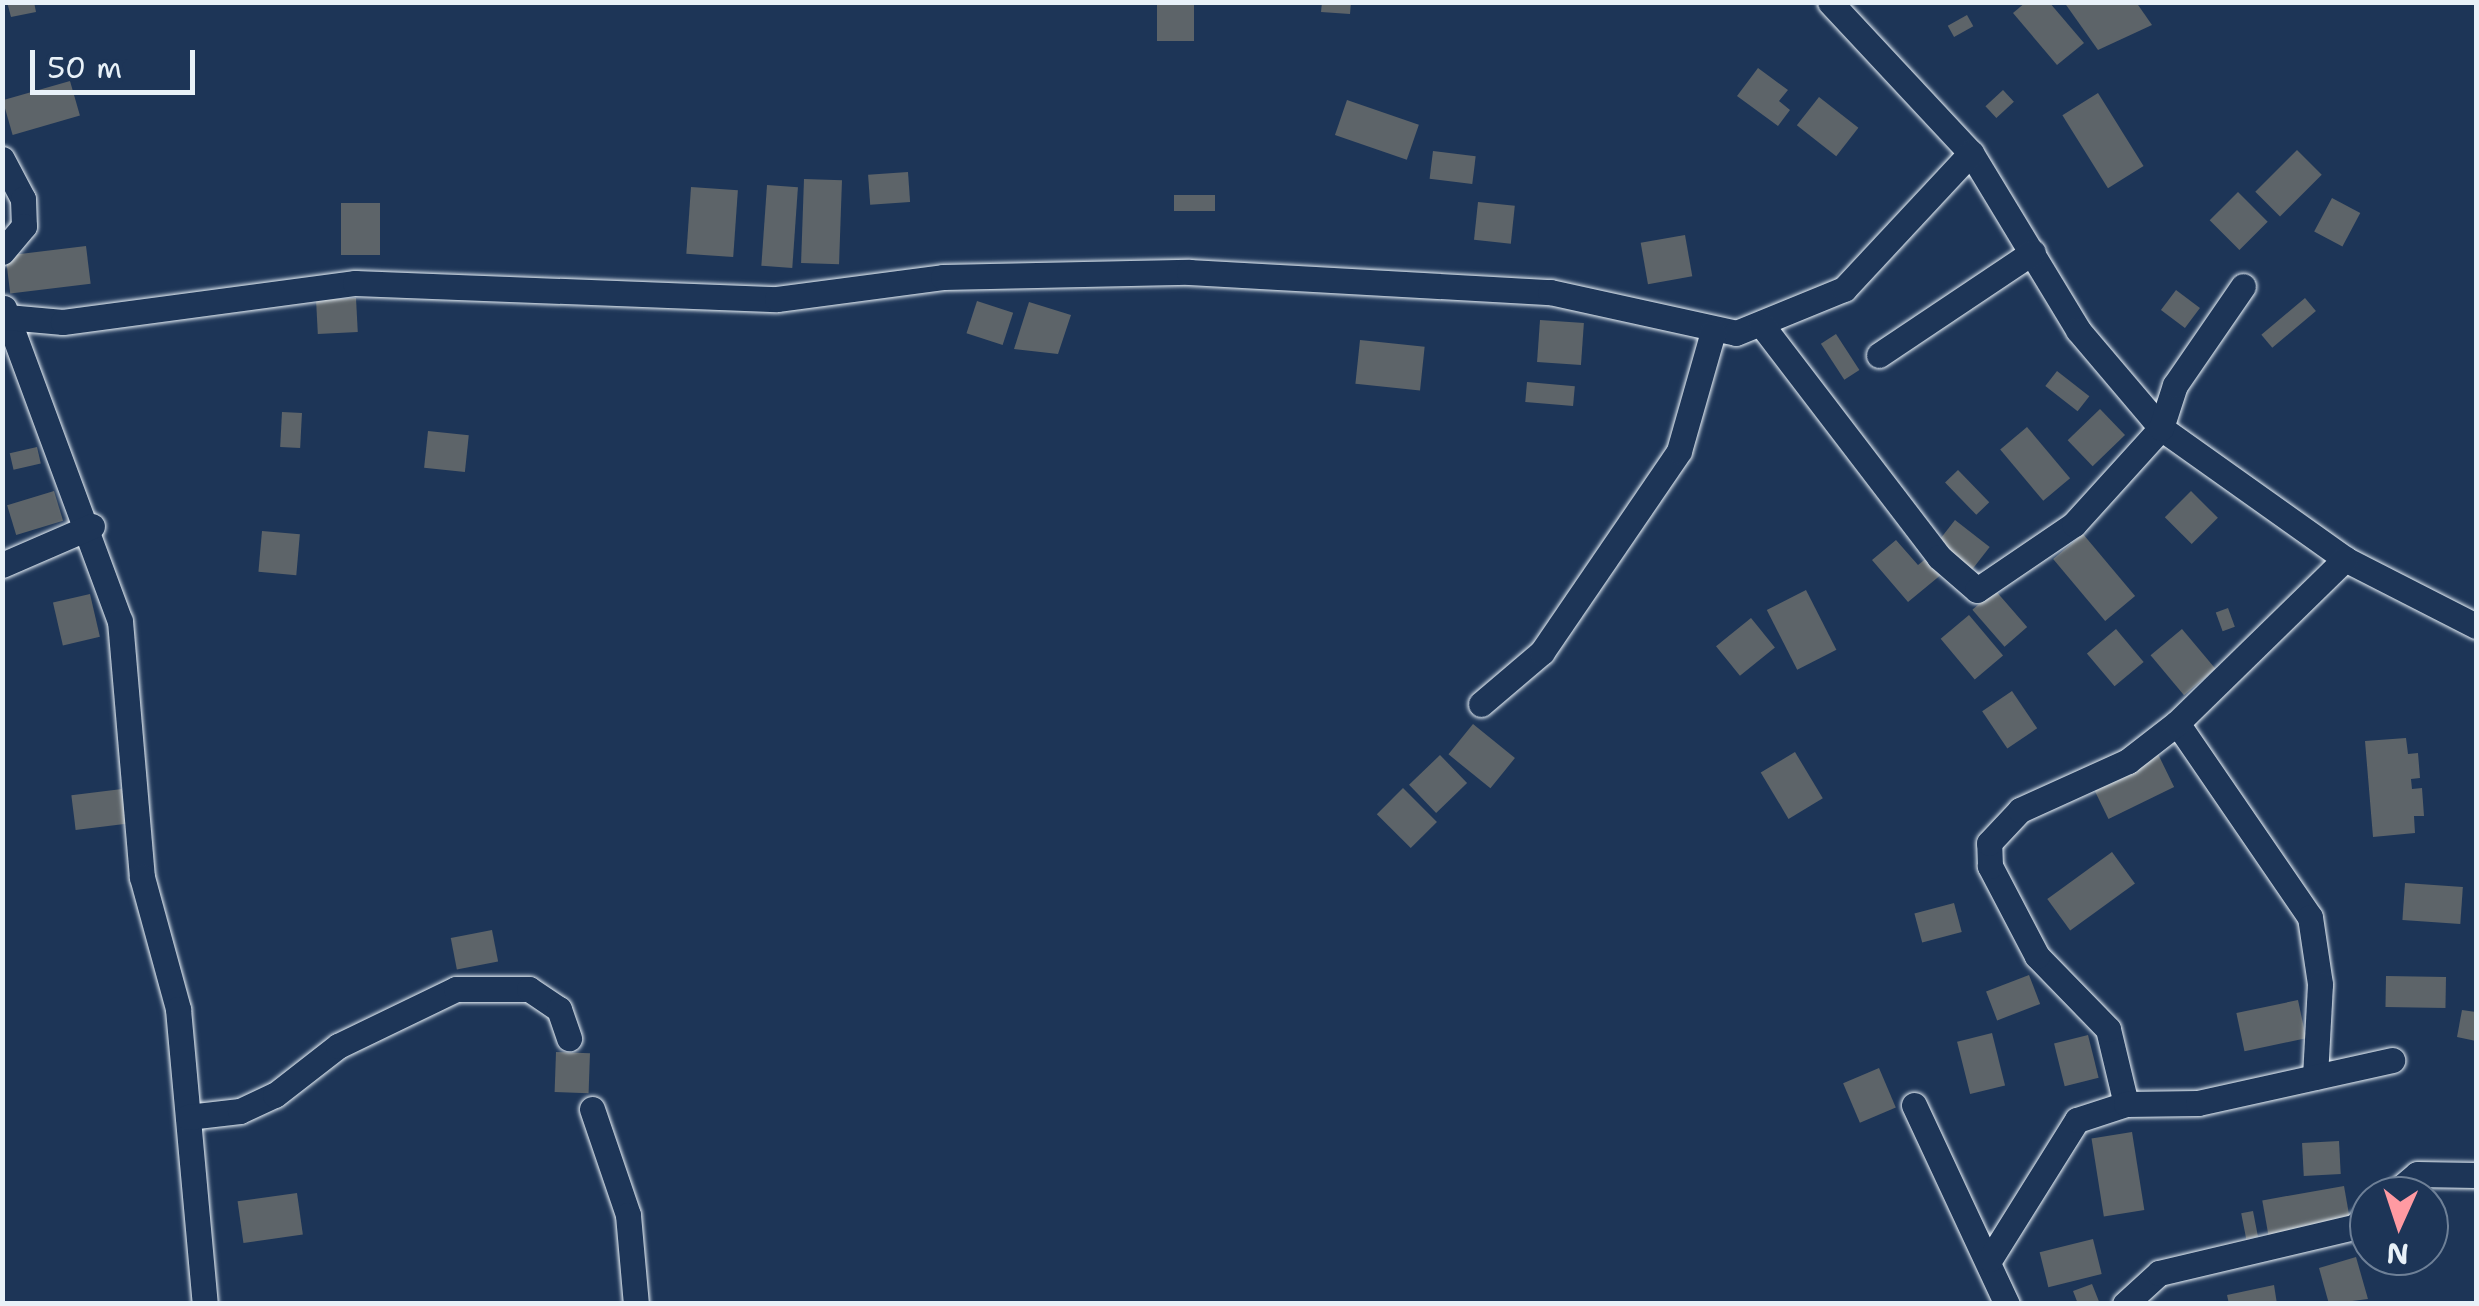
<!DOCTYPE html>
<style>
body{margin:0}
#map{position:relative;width:2479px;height:1306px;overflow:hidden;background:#1d3557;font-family:"Shantell Sans",sans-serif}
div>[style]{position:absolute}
.building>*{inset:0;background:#5d6469;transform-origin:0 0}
.roads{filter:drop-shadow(0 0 2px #e8f1f8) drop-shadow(0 0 2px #e8f1f8)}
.street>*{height:25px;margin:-12.5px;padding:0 12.5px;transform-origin:12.5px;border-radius:12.5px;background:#1d3557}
span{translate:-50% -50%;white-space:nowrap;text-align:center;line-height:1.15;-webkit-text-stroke:8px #1d3557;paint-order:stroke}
.frame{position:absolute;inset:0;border:5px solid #e8f1f8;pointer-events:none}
.north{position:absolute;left:2349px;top:1176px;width:100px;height:100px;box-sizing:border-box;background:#1d3557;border:2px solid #6e8097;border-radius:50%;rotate:183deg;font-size:28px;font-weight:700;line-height:40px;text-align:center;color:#e8f1f8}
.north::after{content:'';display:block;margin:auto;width:35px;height:45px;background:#ff9aa2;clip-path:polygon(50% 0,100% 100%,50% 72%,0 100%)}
.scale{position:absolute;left:30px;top:50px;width:165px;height:45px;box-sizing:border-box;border:5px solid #e8f1f8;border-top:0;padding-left:12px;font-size:30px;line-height:35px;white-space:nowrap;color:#e8f1f8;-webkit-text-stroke:8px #1d3557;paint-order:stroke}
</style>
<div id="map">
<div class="building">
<div style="clip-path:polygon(7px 2px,34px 2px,36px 12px,11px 17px)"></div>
<div style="left:1157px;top:2px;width:37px;height:39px"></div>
<div style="clip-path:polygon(1322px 2px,1351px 2px,1350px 14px,1321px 12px)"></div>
<div style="clip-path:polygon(2026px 2px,2049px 2px,2084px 43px,2057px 65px,2013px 13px)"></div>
<div style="clip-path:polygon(2064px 2px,2136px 2px,2152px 25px,2098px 50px)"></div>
<div style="left:1967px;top:15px;width:13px;height:22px;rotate:61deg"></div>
<div style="clip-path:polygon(1758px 68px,1788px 90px,1779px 101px,1790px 110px,1778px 126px,1737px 96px)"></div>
<div style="left:70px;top:81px;width:36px;height:70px;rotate:74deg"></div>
<div style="left:2003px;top:90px;width:16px;height:24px;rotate:47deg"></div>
<div style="left:2098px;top:93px;width:86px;height:42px;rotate:58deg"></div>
<div style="left:1819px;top:97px;width:50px;height:36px;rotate:38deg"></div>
<div style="left:1347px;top:100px;width:76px;height:37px;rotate:19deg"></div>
<div style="left:2297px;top:150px;width:35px;height:59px;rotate:45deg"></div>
<div style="left:1433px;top:151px;width:43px;height:28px;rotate:7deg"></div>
<div style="left:908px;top:172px;width:30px;height:40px;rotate:86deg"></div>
<div style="left:804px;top:179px;width:38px;height:84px;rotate:2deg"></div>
<div style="left:767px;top:185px;width:31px;height:81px;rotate:4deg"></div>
<div style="left:691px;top:187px;width:47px;height:67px;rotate:4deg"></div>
<div style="left:2238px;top:192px;width:42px;height:40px;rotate:45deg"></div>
<div style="left:1174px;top:195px;width:41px;height:16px"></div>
<div style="left:2332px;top:198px;width:32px;height:38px;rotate:28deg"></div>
<div style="left:1478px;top:202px;width:37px;height:38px;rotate:6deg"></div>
<div style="left:341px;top:203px;width:39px;height:52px"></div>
<div style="left:1685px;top:235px;width:42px;height:45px;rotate:80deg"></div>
<div style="left:86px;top:246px;width:38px;height:81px;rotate:83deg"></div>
<div style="left:2176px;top:290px;width:30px;height:25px;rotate:37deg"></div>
<div style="left:356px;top:298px;width:34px;height:40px;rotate:87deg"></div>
<div style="left:2305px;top:298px;width:17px;height:57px;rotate:50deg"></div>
<div style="left:977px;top:301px;width:38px;height:34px;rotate:18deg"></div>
<div style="clip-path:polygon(1029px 302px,1071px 315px,1058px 354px,1014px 349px)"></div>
<div style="left:1540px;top:320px;width:44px;height:42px;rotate:4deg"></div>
<div style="left:1836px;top:334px;width:43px;height:18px;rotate:57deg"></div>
<div style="left:1360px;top:340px;width:65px;height:44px;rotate:6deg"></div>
<div style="left:2057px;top:371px;width:41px;height:19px;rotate:38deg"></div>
<div style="left:1527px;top:382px;width:48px;height:20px;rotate:5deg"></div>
<div style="left:2100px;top:409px;width:36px;height:45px;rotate:46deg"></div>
<div style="left:282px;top:412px;width:20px;height:35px;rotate:3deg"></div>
<div style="left:2027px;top:427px;width:67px;height:35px;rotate:50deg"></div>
<div style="left:428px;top:431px;width:41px;height:37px;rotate:6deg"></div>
<div style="left:37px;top:447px;width:17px;height:28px;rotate:77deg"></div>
<div style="left:1958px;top:470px;width:45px;height:18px;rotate:46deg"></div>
<div style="left:54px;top:491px;width:31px;height:49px;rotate:73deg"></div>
<div style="left:2191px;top:491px;width:38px;height:37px;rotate:45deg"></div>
<div style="left:1955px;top:520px;width:44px;height:36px;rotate:38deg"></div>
<div style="left:262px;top:531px;width:38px;height:41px;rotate:5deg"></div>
<div style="left:2083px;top:534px;width:81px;height:39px;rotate:50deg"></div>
<div style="clip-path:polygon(1896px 540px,1918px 565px,1928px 557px,1942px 574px,1908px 602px,1872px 560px)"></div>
<div style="left:1806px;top:590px;width:67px;height:44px;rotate:63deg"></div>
<div style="left:1995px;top:590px;width:49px;height:30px;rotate:49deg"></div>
<div style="left:90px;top:594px;width:44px;height:38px;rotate:77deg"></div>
<div style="left:2228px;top:608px;width:20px;height:13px;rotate:70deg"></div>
<div style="left:1969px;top:615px;width:53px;height:37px;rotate:50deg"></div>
<div style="left:1751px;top:618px;width:38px;height:45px;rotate:51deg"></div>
<div style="left:2116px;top:629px;width:43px;height:38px;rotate:50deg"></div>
<div style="left:2182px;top:629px;width:52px;height:41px;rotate:50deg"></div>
<div style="left:2012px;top:691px;width:45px;height:36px;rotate:56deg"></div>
<div style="left:1473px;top:724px;width:54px;height:39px;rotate:39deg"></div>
<div style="clip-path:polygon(2406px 738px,2408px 754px,2418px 753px,2420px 778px,2411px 779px,2412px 789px,2422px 788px,2424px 816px,2414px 816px,2415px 833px,2373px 837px,2365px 741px)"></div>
<div style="left:1795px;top:752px;width:54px;height:40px;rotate:59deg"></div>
<div style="left:2157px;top:752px;width:39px;height:73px;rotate:64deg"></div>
<div style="left:1440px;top:755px;width:39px;height:43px;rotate:46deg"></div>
<div style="left:1403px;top:788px;width:48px;height:37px;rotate:45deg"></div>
<div style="left:122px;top:789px;width:35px;height:51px;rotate:83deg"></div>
<div style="left:2112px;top:852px;width:39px;height:80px;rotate:54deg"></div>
<div style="left:2405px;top:883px;width:58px;height:37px;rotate:4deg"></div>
<div style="left:1954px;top:903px;width:30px;height:41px;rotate:75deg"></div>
<div style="left:492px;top:930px;width:32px;height:42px;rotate:79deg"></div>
<div style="left:2029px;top:975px;width:31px;height:46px;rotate:69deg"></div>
<div style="left:2386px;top:976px;width:60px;height:31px;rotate:1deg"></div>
<div style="left:2298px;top:1000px;width:39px;height:63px;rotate:78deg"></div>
<div style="clip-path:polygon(2462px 1010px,2476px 1012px,2476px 1041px,2457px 1037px)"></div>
<div style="left:1992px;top:1033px;width:54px;height:36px;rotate:76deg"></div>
<div style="left:2088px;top:1035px;width:44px;height:35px;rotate:76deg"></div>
<div style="left:556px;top:1052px;width:34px;height:40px;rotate:2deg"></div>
<div style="left:1879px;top:1068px;width:43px;height:39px;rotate:67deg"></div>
<div style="left:2132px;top:1132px;width:79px;height:41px;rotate:81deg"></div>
<div style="left:2339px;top:1141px;width:33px;height:37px;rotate:87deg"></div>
<div style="left:2344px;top:1186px;width:36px;height:83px;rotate:80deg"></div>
<div style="left:297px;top:1193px;width:42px;height:60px;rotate:82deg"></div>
<div style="left:2253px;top:1211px;width:26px;height:12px;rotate:79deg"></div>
<div style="left:2093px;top:1239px;width:36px;height:55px;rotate:76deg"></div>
<div style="clip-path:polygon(2356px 1257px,2368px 1299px,2329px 1304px,2319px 1268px)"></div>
<div style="clip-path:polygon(2092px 1284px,2100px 1304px,2078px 1304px,2073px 1291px)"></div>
<div style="clip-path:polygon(2274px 1285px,2277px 1304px,2229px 1304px,2227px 1295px)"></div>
</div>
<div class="roads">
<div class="street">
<div style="left:1830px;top:2px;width:207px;rotate:47deg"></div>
<div style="left:1971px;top:153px;width:207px;rotate:58.8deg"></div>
<div style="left:2078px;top:330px;width:128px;rotate:49.7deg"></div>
<div style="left:2161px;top:428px;width:226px;rotate:35.4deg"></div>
<div style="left:2345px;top:559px;width:147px;rotate:27.1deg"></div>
<div style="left:2px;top:159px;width:45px;rotate:62.3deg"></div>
<div style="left:23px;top:199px;width:27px;rotate:88deg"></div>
<div style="left:24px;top:226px;width:34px;rotate:130deg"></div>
<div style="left:4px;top:308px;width:334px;rotate:69.7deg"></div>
<div style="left:120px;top:621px;width:257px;rotate:85.1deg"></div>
<div style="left:142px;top:877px;width:137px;rotate:74.7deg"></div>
<div style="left:178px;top:1009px;width:296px;rotate:84.8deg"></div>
<div style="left:7px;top:317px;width:56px;rotate:5.1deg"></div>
<div style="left:63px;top:322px;width:295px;rotate:-7.6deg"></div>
<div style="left:355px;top:283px;width:422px;rotate:2.2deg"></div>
<div style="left:777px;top:299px;width:167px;rotate:-7.5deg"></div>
<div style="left:943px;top:277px;width:246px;rotate:-1.2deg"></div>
<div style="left:1189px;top:272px;width:362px;rotate:3.2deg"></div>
<div style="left:1550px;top:292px;width:190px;rotate:12.4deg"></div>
<div style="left:1736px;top:333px;width:117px;rotate:-22.2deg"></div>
<div style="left:1844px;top:289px;width:186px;rotate:-47deg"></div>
<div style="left:1761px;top:324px;width:293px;rotate:52.6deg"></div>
<div style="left:1939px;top:557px;width:50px;rotate:41deg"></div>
<div style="left:1977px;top:590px;width:117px;rotate:-34.2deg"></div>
<div style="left:2074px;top:524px;width:130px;rotate:-47.8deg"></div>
<div style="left:2161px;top:428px;width:45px;rotate:-72deg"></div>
<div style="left:2175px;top:385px;width:120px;rotate:-55.5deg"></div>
<div style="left:1879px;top:355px;width:185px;rotate:-33.8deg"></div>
<div style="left:2px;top:565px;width:98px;rotate:-23.4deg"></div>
<div style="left:1481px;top:704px;width:80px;rotate:-40.4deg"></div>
<div style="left:1542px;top:652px;width:243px;rotate:-55.7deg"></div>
<div style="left:1679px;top:451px;width:124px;rotate:-74.1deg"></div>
<div style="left:2177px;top:723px;width:235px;rotate:55.6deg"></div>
<div style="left:2310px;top:917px;width:68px;rotate:81.5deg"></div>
<div style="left:2320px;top:984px;width:93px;rotate:93.1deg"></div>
<div style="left:2126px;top:1104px;width:77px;rotate:-103.5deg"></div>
<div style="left:2108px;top:1029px;width:102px;rotate:-134.2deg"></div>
<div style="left:2037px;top:956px;width:102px;rotate:-117.6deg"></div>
<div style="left:1990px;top:866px;width:23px;rotate:-92deg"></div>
<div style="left:1989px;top:843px;width:45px;rotate:-46.8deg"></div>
<div style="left:2020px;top:810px;width:119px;rotate:-24.4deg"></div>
<div style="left:2128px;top:761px;width:62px;rotate:-37.8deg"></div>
<div style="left:2177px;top:723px;width:235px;rotate:-44.3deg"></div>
<div style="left:1914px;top:1105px;width:220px;rotate:65deg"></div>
<div style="left:592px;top:1109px;width:112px;rotate:71.2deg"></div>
<div style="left:628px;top:1215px;width:89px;rotate:84.9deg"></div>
<div style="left:188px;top:1117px;width:52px;rotate:-6.6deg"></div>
<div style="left:240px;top:1111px;width:38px;rotate:-25deg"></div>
<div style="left:275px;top:1095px;width:80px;rotate:-37.9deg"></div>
<div style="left:338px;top:1046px;width:131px;rotate:-25.8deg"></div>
<div style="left:456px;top:989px;width:73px"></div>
<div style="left:529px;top:989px;width:36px;rotate:34deg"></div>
<div style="left:559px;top:1009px;width:31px;rotate:71deg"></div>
<div style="left:2391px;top:1196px;width:34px;rotate:-40deg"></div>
<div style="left:2417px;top:1174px;width:59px;rotate:1deg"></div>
<div style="left:1990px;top:1259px;width:164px;rotate:-58deg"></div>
<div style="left:2077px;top:1120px;width:52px;rotate:-18.1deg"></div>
<div style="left:2126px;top:1104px;width:72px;rotate:-0.8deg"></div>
<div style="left:2198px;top:1103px;width:199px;rotate:-12.5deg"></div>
<div style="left:2125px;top:1304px;width:46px;rotate:-42.4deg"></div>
<div style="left:2159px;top:1273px;width:200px;rotate:-13.3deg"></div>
<div style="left:2354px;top:1227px;width:19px;rotate:-39deg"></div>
</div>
</div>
<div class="frame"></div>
<div class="north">N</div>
<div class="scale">50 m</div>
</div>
